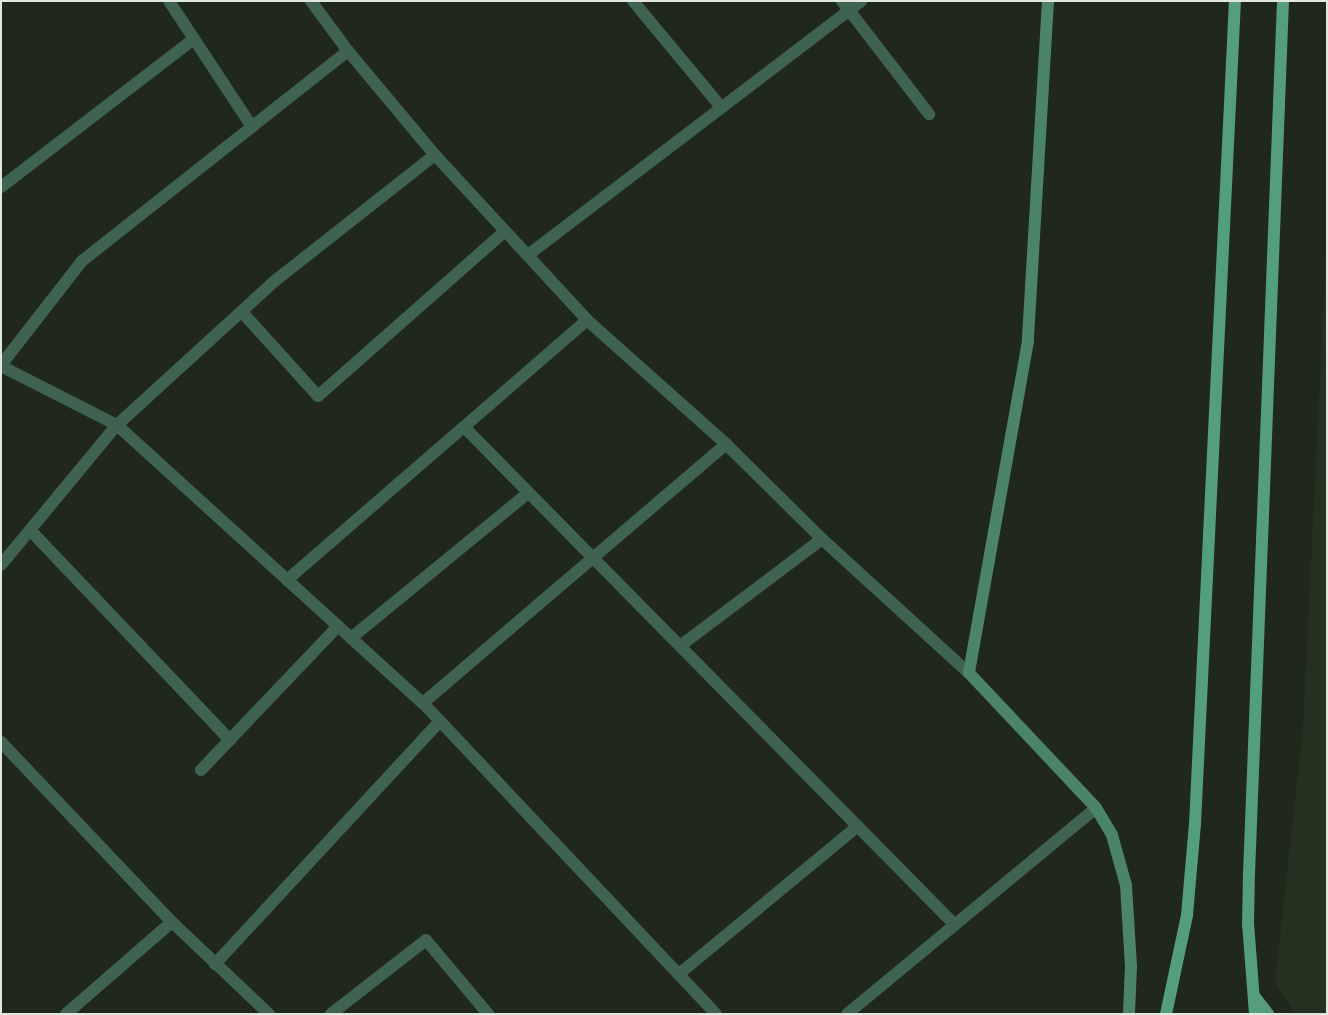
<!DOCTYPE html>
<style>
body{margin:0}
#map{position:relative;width:1328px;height:1015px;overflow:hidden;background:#1f281a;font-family:"Asap Condensed",sans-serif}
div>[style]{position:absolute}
.built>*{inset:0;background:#24311e}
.street>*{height:12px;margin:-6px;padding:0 6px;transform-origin:6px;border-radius:6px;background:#406250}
.secondary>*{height:12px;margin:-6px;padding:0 6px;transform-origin:6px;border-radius:6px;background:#4c8468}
.primary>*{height:12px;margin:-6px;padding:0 6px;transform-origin:6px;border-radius:6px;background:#549e7a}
span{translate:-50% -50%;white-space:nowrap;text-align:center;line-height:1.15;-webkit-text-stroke:4px #1f281a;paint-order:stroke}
.frame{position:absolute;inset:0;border:2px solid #e0e7dd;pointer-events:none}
</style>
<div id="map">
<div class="built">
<div style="clip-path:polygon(1327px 232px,1327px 1014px,1295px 1014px,1275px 982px,1303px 728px)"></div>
</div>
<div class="street">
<div style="left:169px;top:1px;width:151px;rotate:56.6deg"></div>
<div style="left:311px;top:1px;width:62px;rotate:53.5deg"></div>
<div style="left:348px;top:51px;width:136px;rotate:50.1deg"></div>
<div style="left:435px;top:155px;width:224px;rotate:47.3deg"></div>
<div style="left:587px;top:320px;width:186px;rotate:41.7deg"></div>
<div style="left:726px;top:444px;width:135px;rotate:44.7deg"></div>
<div style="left:822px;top:539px;width:199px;rotate:42.4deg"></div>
<div style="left:633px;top:1px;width:138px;rotate:50.3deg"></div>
<div style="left:842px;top:1px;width:143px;rotate:52.4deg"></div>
<div style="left:1px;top:187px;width:243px;rotate:-37.5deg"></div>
<div style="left:528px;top:255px;width:419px;rotate:-37.3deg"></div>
<div style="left:242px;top:312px;width:113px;rotate:47.9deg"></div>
<div style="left:318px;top:396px;width:249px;rotate:-41.4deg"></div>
<div style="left:1px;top:365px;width:132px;rotate:-52.1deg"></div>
<div style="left:82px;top:261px;width:339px;rotate:-38.3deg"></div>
<div style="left:1px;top:366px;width:130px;rotate:27deg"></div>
<div style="left:117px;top:425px;width:413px;rotate:42.3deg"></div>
<div style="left:423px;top:703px;width:427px;rotate:46.7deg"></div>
<div style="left:464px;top:427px;width:699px;rotate:45.41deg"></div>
<div style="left:30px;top:530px;width:290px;rotate:46.4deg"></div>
<div style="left:1px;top:565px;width:182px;rotate:-50.4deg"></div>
<div style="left:117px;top:425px;width:215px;rotate:-42.4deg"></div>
<div style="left:276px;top:280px;width:202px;rotate:-38.2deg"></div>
<div style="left:287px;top:580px;width:397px;rotate:-40.9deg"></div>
<div style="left:351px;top:638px;width:229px;rotate:-39.3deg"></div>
<div style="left:680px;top:646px;width:178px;rotate:-37deg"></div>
<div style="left:423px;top:703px;width:399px;rotate:-40.5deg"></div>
<div style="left:1px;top:742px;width:248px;rotate:46.5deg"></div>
<div style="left:172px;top:922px;width:134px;rotate:43.5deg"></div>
<div style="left:201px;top:770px;width:199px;rotate:-46.4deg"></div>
<div style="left:215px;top:964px;width:331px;rotate:-47.2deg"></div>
<div style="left:679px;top:974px;width:232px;rotate:-39.6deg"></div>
<div style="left:66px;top:1014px;width:140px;rotate:-41deg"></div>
<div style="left:331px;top:1014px;width:120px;rotate:-37.9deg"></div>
<div style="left:426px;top:940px;width:97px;rotate:50deg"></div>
<div style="left:847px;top:1014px;width:323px;rotate:-39.6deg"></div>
</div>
<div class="secondary">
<div style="left:1048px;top:1px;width:341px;rotate:93.4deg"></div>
<div style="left:1028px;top:341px;width:337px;rotate:100.1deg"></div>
<div style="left:969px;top:673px;width:185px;rotate:46.7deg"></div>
<div style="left:1096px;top:808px;width:31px;rotate:59deg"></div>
<div style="left:1112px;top:835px;width:52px;rotate:74.4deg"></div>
<div style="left:1126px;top:885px;width:81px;rotate:86.5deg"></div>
<div style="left:1131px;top:966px;width:48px;rotate:92.4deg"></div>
</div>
<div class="primary">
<div style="left:1254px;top:996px;width:23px;rotate:52deg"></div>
<div style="left:1166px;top:1014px;width:101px;rotate:-78deg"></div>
<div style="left:1187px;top:915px;width:91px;rotate:-85deg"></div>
<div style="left:1195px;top:824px;width:824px;rotate:-87.22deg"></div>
<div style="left:1255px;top:1014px;width:90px;rotate:-94.4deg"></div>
<div style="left:1248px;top:924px;width:50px;rotate:-88.9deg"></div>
<div style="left:1249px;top:874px;width:874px;rotate:-87.77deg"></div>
</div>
<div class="frame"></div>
</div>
